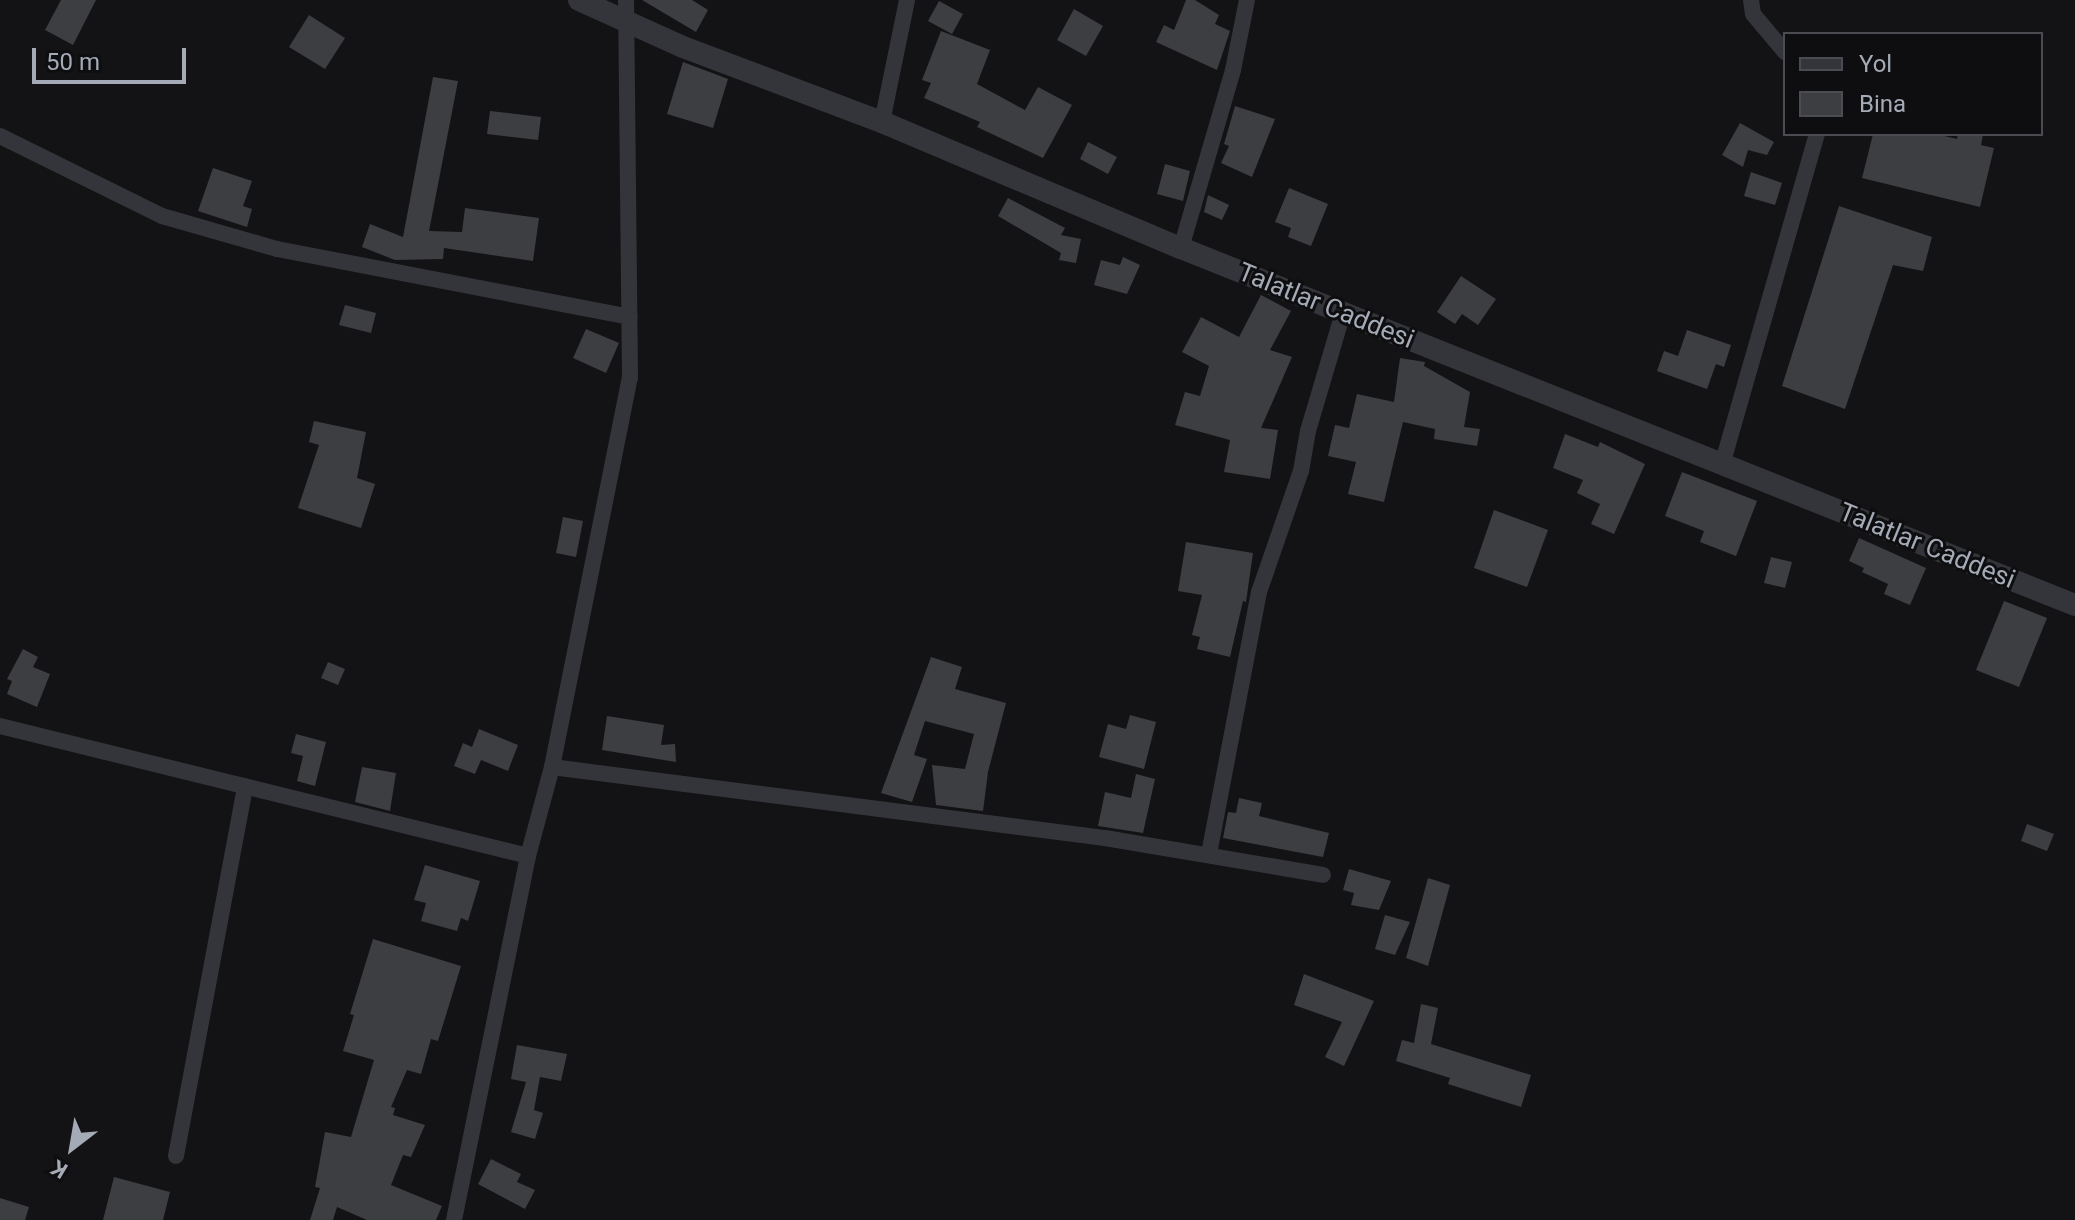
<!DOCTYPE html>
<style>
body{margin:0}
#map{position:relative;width:2075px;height:1220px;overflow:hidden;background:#131315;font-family:Roboto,sans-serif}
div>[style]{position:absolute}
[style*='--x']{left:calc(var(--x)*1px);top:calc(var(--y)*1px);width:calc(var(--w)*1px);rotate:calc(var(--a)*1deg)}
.building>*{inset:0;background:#3d3e42}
.minor>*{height:16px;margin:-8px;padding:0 8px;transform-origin:8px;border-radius:8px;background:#34353a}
.tertiary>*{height:22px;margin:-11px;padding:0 11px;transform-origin:11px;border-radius:11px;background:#34353a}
span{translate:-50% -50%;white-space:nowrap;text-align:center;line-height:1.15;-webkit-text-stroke:6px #0e0e10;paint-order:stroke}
.street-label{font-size:26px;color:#a4aab6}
.legend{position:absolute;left:1783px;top:32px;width:260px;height:104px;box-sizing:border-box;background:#0e0e10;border:2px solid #4a4c52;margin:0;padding:10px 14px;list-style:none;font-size:24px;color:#a4aab6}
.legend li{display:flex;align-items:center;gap:16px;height:40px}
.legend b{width:40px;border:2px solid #4a4c52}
.north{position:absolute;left:32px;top:1108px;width:80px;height:80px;-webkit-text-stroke:6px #0e0e10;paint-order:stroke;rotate:211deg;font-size:22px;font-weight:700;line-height:32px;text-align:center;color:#a4aab6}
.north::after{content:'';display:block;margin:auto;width:28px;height:36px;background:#a4aab6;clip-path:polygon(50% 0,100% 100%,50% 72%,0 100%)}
.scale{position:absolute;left:32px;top:48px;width:154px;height:36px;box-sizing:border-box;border:4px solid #a4aab6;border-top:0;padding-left:10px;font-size:24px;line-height:28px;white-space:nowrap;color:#a4aab6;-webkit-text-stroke:6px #0e0e10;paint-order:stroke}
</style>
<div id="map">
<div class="building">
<div style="clip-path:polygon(61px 0,96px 0,73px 45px,45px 30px)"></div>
<div style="clip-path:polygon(642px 0,692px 0,708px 10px,696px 32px)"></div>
<div style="clip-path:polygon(1186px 0,1195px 0,1219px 15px,1215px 24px,1230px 31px,1217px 70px,1156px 42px,1164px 25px,1174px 30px)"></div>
<div style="clip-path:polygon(939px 1px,963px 14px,952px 34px,928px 21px)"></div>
<div style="clip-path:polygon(1074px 9px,1103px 26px,1086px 56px,1057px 40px)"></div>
<div style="clip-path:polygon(309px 15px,345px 38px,325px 69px,289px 47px)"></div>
<div style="clip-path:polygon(941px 31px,990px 50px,977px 84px,1025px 110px,1038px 87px,1072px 105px,1043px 158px,977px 127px,980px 122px,924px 98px,931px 83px,922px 80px)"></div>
<div style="clip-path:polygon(683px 62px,728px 79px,713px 128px,667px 114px)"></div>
<div style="clip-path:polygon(433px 77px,458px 81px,429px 231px,462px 232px,465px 208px,539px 218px,533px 261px,444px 248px,443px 259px,395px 260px,362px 247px,370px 224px,403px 237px)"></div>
<div style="clip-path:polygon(1235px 106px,1275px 119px,1252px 177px,1221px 163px,1229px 146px,1224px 144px)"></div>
<div style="clip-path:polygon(490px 111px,541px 117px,538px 140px,487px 134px)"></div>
<div style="clip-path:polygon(1740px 123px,1774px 142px,1767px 155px,1748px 150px,1743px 167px,1722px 155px)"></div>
<div style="clip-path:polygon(1873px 134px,1936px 134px,1957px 139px,1958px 134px,1983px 134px,1981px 145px,1994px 148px,1980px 207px,1862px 178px)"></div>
<div style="clip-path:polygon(1088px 142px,1117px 157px,1108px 174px,1080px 159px)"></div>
<div style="clip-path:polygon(1165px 164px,1190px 171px,1183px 201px,1157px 194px)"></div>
<div style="clip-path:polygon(213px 168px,252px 181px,243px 206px,252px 209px,247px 227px,198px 211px)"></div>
<div style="clip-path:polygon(1751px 172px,1782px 183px,1775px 205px,1744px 196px)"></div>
<div style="clip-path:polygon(1289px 188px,1328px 204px,1311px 246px,1288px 237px,1291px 228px,1275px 222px)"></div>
<div style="clip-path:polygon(1208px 195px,1229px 205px,1222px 220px,1204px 212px)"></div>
<div style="clip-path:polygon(1008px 198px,1065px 228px,1061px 235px,1081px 239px,1076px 263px,1059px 260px,1061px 253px,998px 216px)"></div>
<div style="clip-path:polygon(1839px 206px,1932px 237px,1923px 271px,1893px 265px,1845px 409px,1782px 386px)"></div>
<div style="clip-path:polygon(1123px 257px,1140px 265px,1127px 294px,1094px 285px,1101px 260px,1120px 265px)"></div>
<div style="clip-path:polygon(1461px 276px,1496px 299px,1478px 325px,1462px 314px,1455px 324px,1437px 312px)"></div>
<div style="clip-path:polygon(1261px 295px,1291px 311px,1270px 350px,1292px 357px,1261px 428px,1278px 430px,1270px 479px,1224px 472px,1230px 440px,1175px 425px,1185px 392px,1200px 396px,1209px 366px,1182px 352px,1201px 317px,1239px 337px)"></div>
<div style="clip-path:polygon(345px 305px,376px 313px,371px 333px,339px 325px)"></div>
<div style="clip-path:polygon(586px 329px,619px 343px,606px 373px,573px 358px)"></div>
<div style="clip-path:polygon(1687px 330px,1731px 345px,1724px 367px,1716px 364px,1707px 389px,1657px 371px,1664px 351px,1678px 356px)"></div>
<div style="clip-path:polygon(1400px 358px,1425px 362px,1424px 366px,1470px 392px,1464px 427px,1480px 429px,1477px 446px,1434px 439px,1435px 429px,1403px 422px,1384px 502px,1348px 494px,1356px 462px,1328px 456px,1335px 425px,1349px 428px,1357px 394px,1394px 402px)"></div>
<div style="clip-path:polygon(314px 421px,366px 432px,357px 478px,375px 484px,361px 528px,298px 508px,319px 445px,309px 442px)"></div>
<div style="clip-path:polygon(1565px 434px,1598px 447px,1600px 442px,1645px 464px,1614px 534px,1591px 524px,1600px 504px,1577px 493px,1583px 480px,1553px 468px)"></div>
<div style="clip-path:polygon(1682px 472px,1757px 501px,1736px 556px,1700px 542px,1704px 531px,1665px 516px)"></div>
<div style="clip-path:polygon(1494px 510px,1548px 530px,1527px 587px,1474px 568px)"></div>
<div style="clip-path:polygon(563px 517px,583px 521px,576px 557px,556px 553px)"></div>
<div style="clip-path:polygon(1859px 538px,1926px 568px,1910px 605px,1884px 594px,1888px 584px,1862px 572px,1864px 568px,1849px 561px)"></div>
<div style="clip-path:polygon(1186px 542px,1253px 553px,1246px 602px,1243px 601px,1230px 657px,1197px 649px,1200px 637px,1192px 635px,1202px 595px,1178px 591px)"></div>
<div style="clip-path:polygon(1771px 557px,1792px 562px,1785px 588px,1764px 583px)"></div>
<div style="clip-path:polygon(2004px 601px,2047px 618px,2019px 687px,1976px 670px)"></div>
<div style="clip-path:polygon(23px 649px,38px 657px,33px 667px,50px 674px,37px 707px,7px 694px,12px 681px,7px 679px)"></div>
<div style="clip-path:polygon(931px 657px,962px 667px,955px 689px,1006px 703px,988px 772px,983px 811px,936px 805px,932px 765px,965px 769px,974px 734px,925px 721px,914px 755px,927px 759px,912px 802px,881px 793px)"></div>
<div style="clip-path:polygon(328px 662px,345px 669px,338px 685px,321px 678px)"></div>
<div style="clip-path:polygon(1130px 715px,1156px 722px,1144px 769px,1099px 757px,1108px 724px,1126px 729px)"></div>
<div style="clip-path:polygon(607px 716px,664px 725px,661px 745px,675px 744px,676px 762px,602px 750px)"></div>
<div style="clip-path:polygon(479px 729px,518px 745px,508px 771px,481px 760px,475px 774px,454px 766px,463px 743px,472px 747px)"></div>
<div style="clip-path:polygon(296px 734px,326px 742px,315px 786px,297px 781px,303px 756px,291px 753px)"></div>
<div style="clip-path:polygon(362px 767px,396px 773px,390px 811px,355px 802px)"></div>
<div style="clip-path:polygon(1136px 774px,1155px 779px,1143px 833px,1098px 826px,1105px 792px,1131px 798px)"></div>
<div style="clip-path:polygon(1239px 798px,1262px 803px,1259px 816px,1329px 833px,1323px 857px,1223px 838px,1228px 812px,1236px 813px)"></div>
<div style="clip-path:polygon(2027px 824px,2054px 834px,2047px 851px,2021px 841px)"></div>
<div style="clip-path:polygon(425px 865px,480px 881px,468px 921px,461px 918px,457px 931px,421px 921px,426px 903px,414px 900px)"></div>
<div style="clip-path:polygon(1349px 869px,1391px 881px,1379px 910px,1351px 905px,1354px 893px,1343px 890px)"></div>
<div style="clip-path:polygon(1428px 878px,1450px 885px,1428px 966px,1406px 958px)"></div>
<div style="clip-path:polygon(1385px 915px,1410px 922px,1395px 955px,1375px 949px)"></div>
<div style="clip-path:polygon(373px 939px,461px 966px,438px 1041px,431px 1039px,421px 1074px,407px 1070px,391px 1107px,395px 1108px,393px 1115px,425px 1125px,411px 1157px,403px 1155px,391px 1185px,442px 1206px,436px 1220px,367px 1220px,337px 1207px,333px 1220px,310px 1220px,320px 1188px,315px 1187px,325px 1132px,351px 1137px,374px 1060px,343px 1051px,354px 1015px,350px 1014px)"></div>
<div style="clip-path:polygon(1304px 974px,1374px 1001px,1344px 1066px,1325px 1057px,1342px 1022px,1294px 1005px)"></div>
<div style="clip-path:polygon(1421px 1004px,1438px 1008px,1431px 1044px,1531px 1075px,1521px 1107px,1448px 1084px,1450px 1078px,1396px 1061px,1402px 1040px,1414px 1043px)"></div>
<div style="clip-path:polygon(517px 1045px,567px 1054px,561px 1081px,540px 1077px,534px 1110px,543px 1113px,535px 1139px,511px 1132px,526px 1082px,511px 1079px)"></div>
<div style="clip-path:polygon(491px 1159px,521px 1174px,517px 1182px,535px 1190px,525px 1209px,478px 1184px)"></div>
<div style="clip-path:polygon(114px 1177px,170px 1192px,163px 1220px,103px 1220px)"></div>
<div style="clip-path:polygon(0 1198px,29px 1207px,25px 1220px,0 1220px)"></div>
</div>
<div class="minor">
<div style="--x:1751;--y:0;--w:14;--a:82"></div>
<div style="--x:1753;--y:14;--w:50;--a:49.9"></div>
<div style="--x:882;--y:122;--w:125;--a:-78.4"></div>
<div style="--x:0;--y:136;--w:181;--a:26.3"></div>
<div style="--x:162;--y:216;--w:120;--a:16"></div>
<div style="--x:277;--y:249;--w:359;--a:10.9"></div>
<div style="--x:1181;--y:248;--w:185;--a:-73.7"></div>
<div style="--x:1233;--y:70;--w:71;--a:-78.7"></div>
<div style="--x:1722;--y:465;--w:344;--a:-74"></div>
<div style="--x:0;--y:726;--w:544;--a:13.83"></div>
<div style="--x:552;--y:767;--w:558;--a:7.32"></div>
<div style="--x:1105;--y:838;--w:221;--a:9.6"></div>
<div style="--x:1209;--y:854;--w:267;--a:-79.2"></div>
<div style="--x:1259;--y:592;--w:128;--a:-70.9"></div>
<div style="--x:1301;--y:471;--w:41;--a:-80.1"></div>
<div style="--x:1308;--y:431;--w:123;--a:-73.5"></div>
<div style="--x:176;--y:1156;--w:376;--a:-79.4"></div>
<div style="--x:454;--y:1220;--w:371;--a:-78.5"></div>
<div style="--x:528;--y:856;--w:92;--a:-74.9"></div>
<div style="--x:552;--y:767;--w:397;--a:-78.7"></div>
<div style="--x:630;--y:378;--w:378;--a:-90.6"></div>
</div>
<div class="tertiary">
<div style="--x:579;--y:0;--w:114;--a:24.3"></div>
<div style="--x:683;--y:47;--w:213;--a:20.7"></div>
<div style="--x:882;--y:122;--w:324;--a:22.9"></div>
<div style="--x:1181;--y:248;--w:963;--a:21.77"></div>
</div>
<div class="street-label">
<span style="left:1326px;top:306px;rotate:22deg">Talatlar Caddesi</span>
<span style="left:1927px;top:546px;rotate:22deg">Talatlar Caddesi</span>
</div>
<ul class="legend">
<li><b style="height:10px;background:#34353a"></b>Yol</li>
<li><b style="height:22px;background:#3d3e42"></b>Bina</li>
</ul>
<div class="north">K</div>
<div class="scale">50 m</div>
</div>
